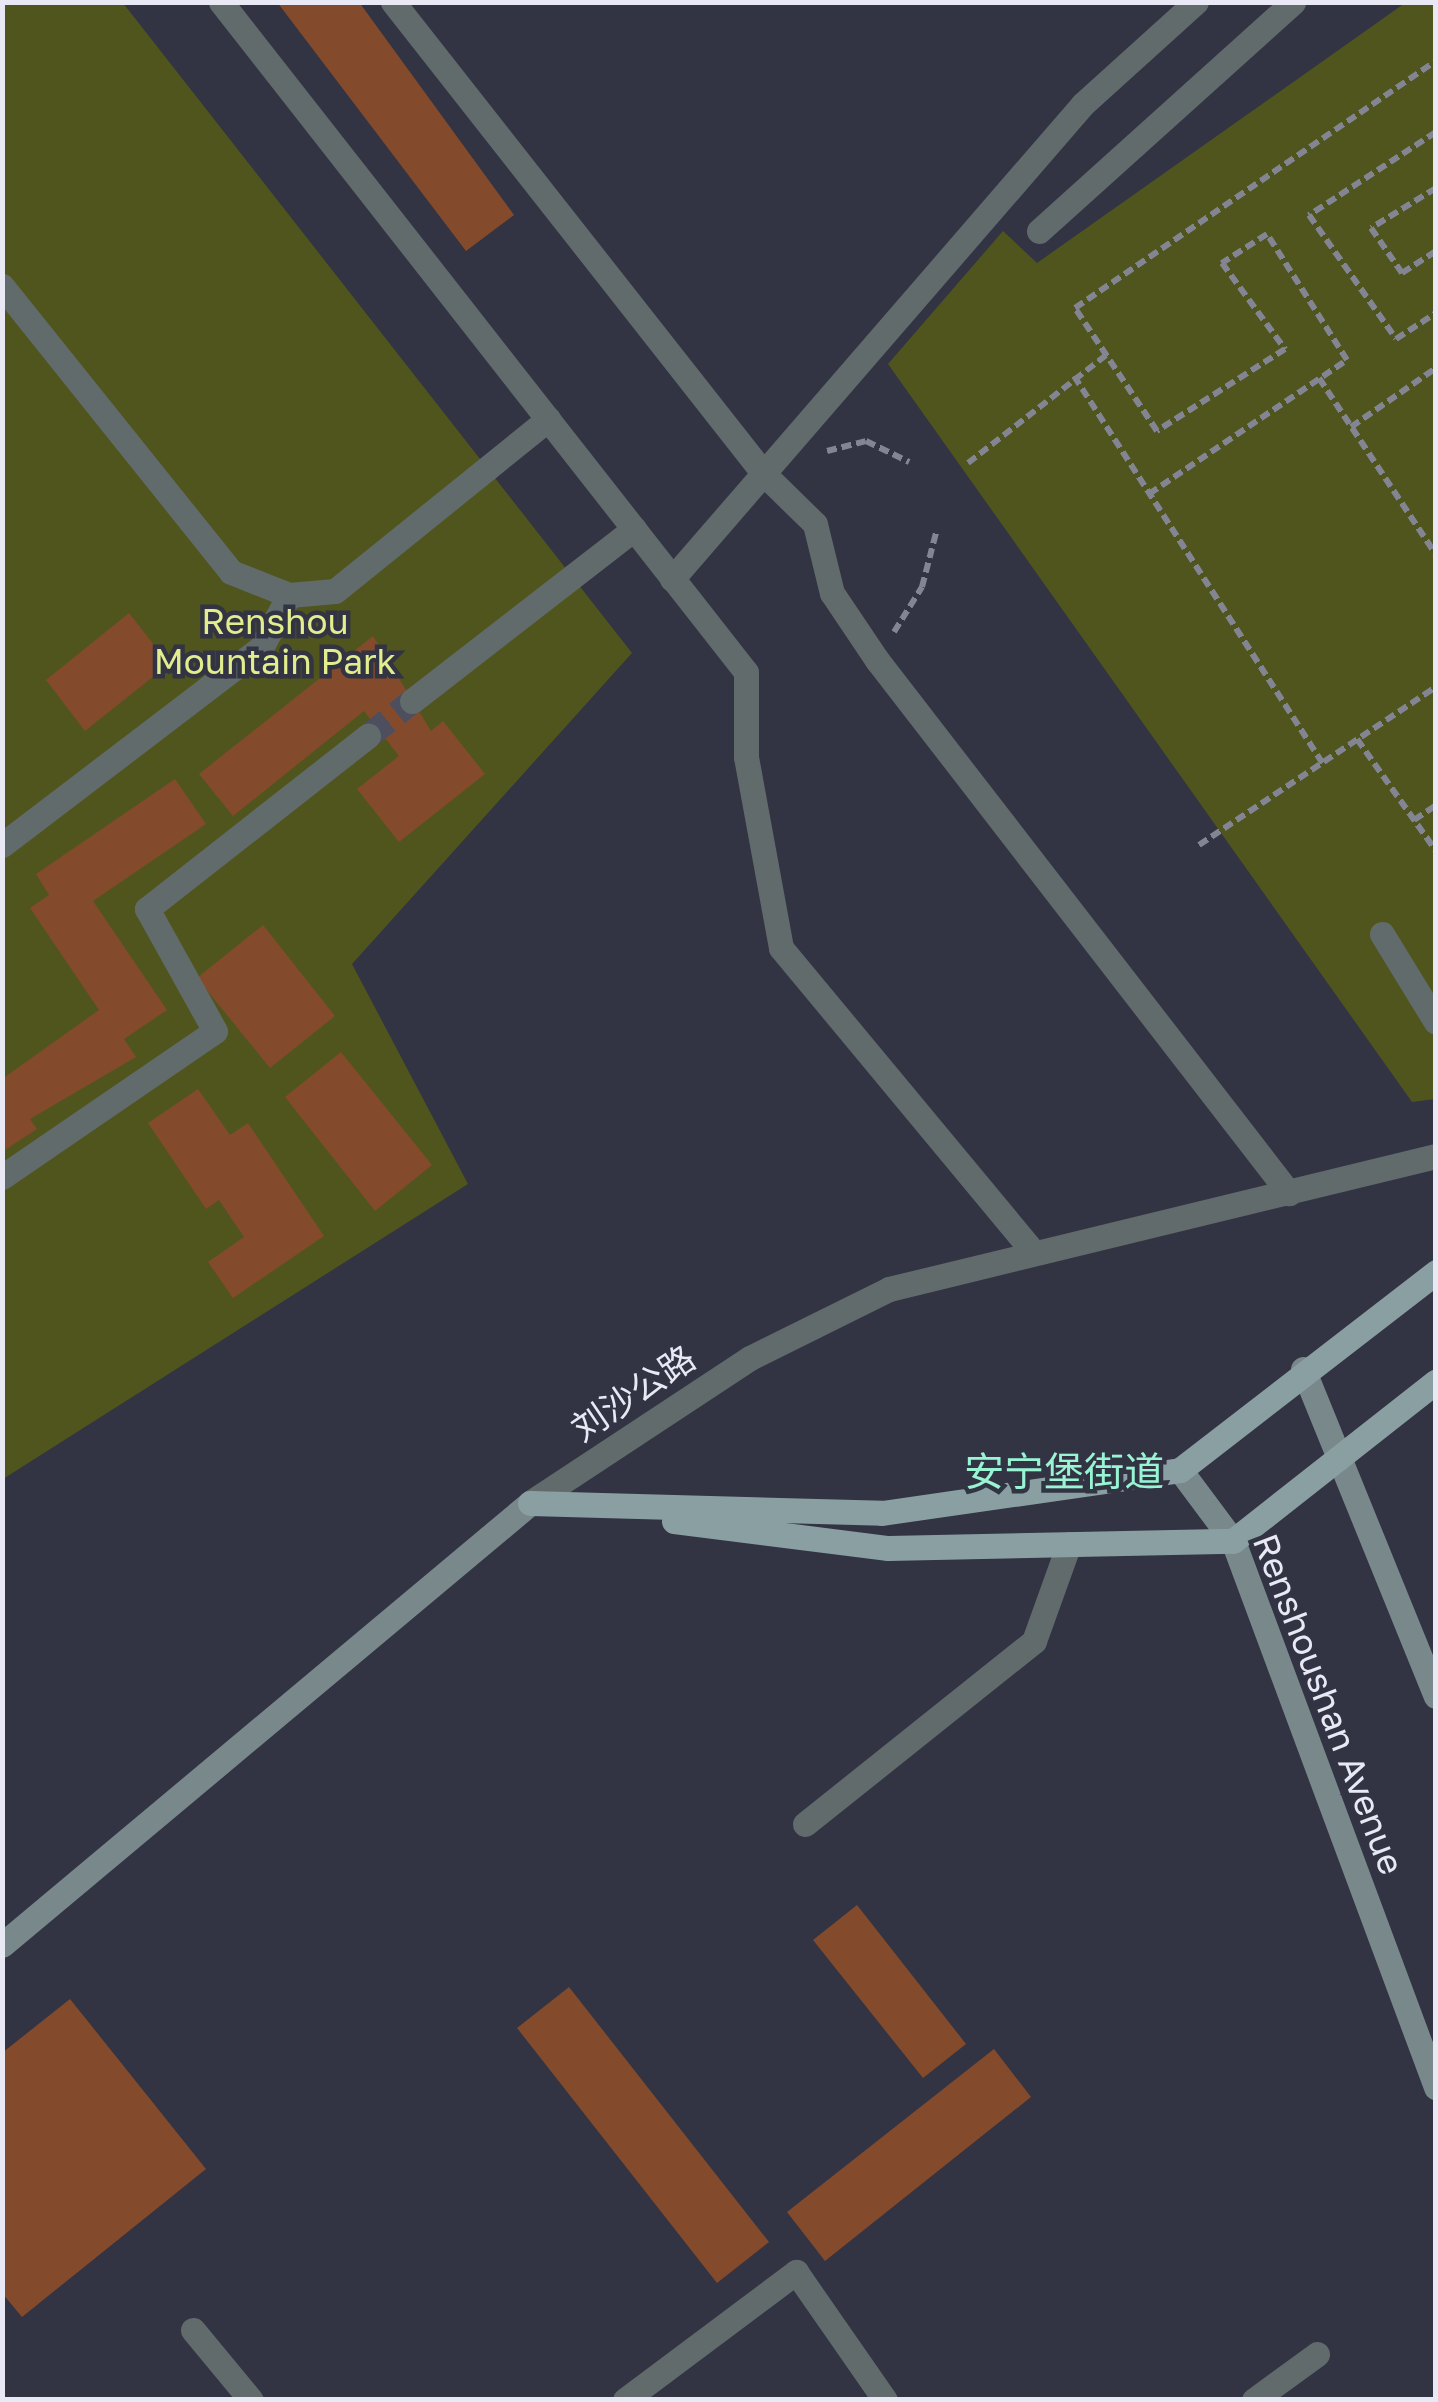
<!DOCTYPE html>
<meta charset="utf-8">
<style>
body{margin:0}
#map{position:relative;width:1438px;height:2402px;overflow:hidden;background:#323343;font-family:"Golos Text","Noto Sans SC",sans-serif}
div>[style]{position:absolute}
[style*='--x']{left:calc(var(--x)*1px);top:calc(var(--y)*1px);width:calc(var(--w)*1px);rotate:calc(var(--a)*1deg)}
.green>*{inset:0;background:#50551e}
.building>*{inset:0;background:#834b2b}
.pedestrian-tunnel>*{height:25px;margin-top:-12.5px;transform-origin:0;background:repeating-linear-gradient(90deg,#4d4e5e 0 25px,transparent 0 37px)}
.path>*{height:6px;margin-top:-3px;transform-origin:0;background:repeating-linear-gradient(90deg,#848593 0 10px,transparent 0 15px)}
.service>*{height:25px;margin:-12.5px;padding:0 12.5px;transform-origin:12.5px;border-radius:12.5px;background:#616b6c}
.pedestrian>*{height:25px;margin:-12.5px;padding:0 12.5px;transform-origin:12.5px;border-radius:12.5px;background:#616b6c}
.minor>*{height:25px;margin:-12.5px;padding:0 12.5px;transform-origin:12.5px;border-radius:12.5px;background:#616b6c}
.secondary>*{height:25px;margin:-12.5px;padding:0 12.5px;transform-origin:12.5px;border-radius:12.5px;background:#78888b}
.primary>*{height:25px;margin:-12.5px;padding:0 12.5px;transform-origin:12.5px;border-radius:12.5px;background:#8a9fa2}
span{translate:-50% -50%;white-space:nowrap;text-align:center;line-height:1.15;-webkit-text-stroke:9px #323343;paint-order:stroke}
.park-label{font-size:35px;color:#e2ed8e}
.street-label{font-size:35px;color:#e8e9f4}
.quarter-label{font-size:40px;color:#98f4d3}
.frame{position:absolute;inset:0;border:5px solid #e8e9f4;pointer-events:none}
</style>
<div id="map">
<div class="green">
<div style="clip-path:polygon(3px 3px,123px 3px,632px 653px,352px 964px,468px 1184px,3px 1479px)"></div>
<div style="clip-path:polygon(1405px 3px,1435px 3px,1435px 1099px,1412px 1102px,888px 364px,1003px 231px,1037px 263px)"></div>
</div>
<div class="building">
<div style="clip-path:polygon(277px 2px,359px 2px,514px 215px,466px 251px)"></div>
<div style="clip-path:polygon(129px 613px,169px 664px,85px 731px,46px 680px)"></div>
<div style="clip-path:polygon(373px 636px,431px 731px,443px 721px,485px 774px,399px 842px,357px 789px,399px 756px,364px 711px,233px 816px,199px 774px)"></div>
<div style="clip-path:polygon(175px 779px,206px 824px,93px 901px,167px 1010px,124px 1039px,136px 1057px,30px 1119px,37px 1129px,2px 1152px,2px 1079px,99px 1010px,30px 908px,49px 895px,36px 874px)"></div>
<div style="clip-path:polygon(263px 925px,335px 1016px,270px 1068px,197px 978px)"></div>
<div style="clip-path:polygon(341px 1052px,432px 1165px,375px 1211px,285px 1097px)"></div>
<div style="clip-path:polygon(198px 1089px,230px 1135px,248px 1123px,324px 1236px,233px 1298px,208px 1262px,244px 1237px,219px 1200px,206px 1209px,148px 1123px)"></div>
<div style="clip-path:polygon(857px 1905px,966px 2044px,923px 2078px,813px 1940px)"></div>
<div style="clip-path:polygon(569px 1987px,769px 2242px,717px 2283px,517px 2028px)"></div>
<div style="clip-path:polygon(70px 1999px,206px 2169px,22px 2317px,2px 2293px,2px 2053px)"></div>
<div style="clip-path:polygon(994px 2049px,1031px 2097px,825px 2261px,787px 2212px)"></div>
</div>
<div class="pedestrian-tunnel">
<div style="--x:368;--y:736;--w:56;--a:-38.5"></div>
</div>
<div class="path">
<div style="--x:1436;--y:132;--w:152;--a:146.8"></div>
<div style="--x:1309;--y:215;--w:151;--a:54.9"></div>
<div style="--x:1396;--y:339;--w:48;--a:-33"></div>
<div style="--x:1436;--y:188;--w:76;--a:148.4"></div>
<div style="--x:1371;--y:228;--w:55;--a:55.4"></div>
<div style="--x:1402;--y:273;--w:40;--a:-32.9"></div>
<div style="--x:1074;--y:376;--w:460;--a:57.3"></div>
<div style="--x:1319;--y:378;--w:212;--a:56.5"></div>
<div style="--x:1351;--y:427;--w:103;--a:-34.8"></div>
<div style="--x:827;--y:451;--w:40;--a:-14.4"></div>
<div style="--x:866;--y:441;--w:48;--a:26"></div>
<div style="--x:968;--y:463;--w:175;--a:-38"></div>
<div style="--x:1149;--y:494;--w:239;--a:-34.1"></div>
<div style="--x:1347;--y:360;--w:149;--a:-122.4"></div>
<div style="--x:1267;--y:234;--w:54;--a:147.2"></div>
<div style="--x:1222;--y:263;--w:107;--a:53.8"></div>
<div style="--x:1285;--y:349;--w:152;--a:147.4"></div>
<div style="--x:1157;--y:431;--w:148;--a:-123.7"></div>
<div style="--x:1075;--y:308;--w:437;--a:-34.4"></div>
<div style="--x:894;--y:632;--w:53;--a:-58.1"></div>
<div style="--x:922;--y:587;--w:56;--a:-75.5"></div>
<div style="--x:1357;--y:739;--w:137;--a:54.8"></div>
<div style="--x:1414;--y:820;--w:27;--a:-34"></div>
<div style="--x:1199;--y:845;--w:285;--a:-33.7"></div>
</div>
<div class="service">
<div style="--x:1039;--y:231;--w:342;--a:-42"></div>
<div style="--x:2;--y:286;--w:366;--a:51.3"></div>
<div style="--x:231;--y:572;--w:62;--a:21.6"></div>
<div style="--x:289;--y:595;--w:46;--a:-5"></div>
<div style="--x:335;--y:591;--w:274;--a:-38.9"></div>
<div style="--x:2;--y:845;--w:325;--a:-37.3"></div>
<div style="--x:261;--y:648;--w:60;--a:-62.2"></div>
<div style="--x:1382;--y:934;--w:103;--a:58.5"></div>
<div style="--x:805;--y:1824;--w:293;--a:-38.6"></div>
<div style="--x:1034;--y:1641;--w:103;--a:-70.2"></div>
</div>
<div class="pedestrian">
<div style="--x:764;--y:474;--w:71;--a:44.4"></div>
<div style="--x:815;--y:524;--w:71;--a:76.2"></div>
<div style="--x:832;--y:593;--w:81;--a:56.1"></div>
<div style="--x:877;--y:660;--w:674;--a:52.3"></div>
<div style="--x:412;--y:701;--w:281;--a:-37.8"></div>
<div style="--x:2;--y:1177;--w:258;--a:-34.4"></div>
<div style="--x:215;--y:1031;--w:140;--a:-119.1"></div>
<div style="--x:147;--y:909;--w:281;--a:-38.1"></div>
</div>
<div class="minor">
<div style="--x:221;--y:2;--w:851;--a:51.92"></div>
<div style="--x:746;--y:672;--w:85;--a:90"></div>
<div style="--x:746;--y:757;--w:194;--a:79.6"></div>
<div style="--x:781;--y:948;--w:395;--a:50.3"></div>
<div style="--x:393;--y:2;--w:600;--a:51.83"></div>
<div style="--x:672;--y:579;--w:628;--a:-49.13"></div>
<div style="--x:1083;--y:104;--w:152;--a:-42.1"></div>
<div style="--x:530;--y:1503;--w:263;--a:-33.4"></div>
<div style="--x:750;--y:1358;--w:155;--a:-26.4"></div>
<div style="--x:889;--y:1289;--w:563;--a:-13.67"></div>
<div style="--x:193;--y:2330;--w:91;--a:50.4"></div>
<div style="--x:625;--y:2400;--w:214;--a:-36.8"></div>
<div style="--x:796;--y:2272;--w:156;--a:55.2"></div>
<div style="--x:1254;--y:2400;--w:78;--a:-36.1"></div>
</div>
<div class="secondary">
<div style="--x:1303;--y:1369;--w:353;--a:67.9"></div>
<div style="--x:1180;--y:1470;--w:89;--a:53.3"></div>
<div style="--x:1233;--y:1541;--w:583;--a:69.61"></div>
<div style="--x:2;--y:1945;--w:689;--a:-39.93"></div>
</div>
<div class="primary">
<div style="--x:530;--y:1503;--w:352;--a:1.6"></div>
<div style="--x:882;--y:1513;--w:301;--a:-8.2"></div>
<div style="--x:1180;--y:1470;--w:324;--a:-37.7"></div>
<div style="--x:674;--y:1521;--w:216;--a:7.2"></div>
<div style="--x:888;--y:1548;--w:345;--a:-1.2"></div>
<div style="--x:1233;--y:1541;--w:258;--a:-38.2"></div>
</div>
<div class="park-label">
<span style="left:275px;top:641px">Renshou<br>Mountain Park</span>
</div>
<div class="street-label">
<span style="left:633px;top:1393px;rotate:-34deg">刘沙公路</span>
<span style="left:1329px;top:1704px;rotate:69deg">Renshoushan Avenue</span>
</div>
<div class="quarter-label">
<span style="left:1064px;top:1471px">安宁堡街道</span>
</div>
<div class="frame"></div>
</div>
